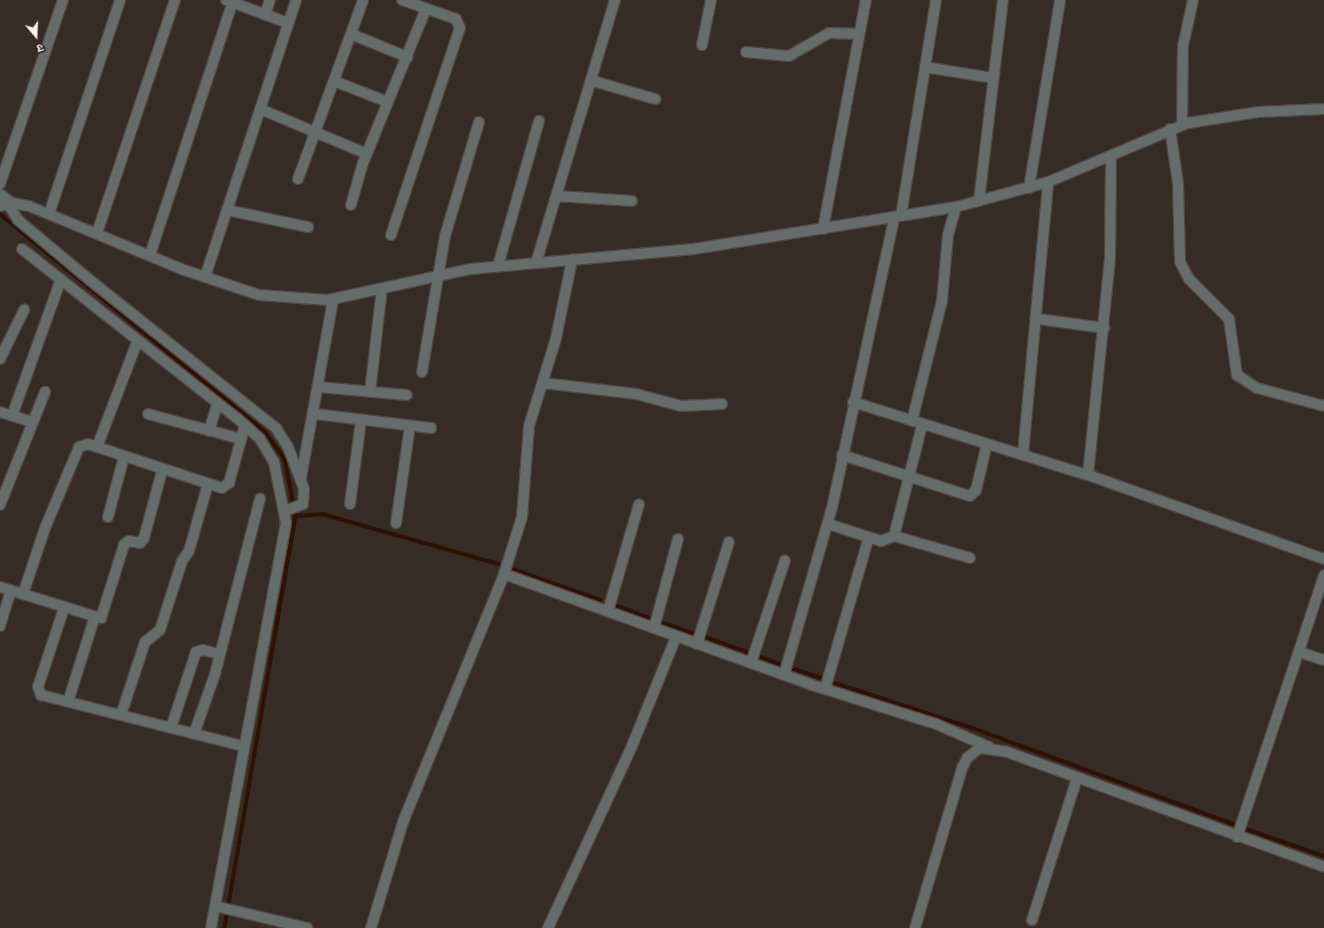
<!DOCTYPE html>
<meta charset="utf-8">
<style>
body{margin:0}
#map{position:relative;width:1324px;height:928px;overflow:hidden;background:#372b26;font-family:Roboto,"Noto Sans Devanagari",sans-serif}
div>[style]{position:absolute}
[style*='--x']{left:calc(var(--x)*1px);top:calc(var(--y)*1px);width:calc(var(--w)*1px);rotate:calc(var(--a)*1deg)}
.stream>*{height:3.5px;margin:-1.75px;padding:0 1.75px;transform-origin:1.75px;border-radius:1.75px;background:#301003}
.roads{filter:drop-shadow(1px 0 #524742) drop-shadow(-1px 0 #524742) drop-shadow(0 1px #524742) drop-shadow(0 -1px #524742)}
.minor>*{height:10px;margin:-5px;padding:0 5px;transform-origin:5px;border-radius:5px;background:#646c6c}
span{translate:-50% -50%;white-space:nowrap;text-align:center;line-height:1.15;-webkit-text-stroke:4px #2d211d;paint-order:stroke}
.north{position:absolute;left:16px;top:16px;width:40px;height:40px;-webkit-text-stroke:3px #2d211d;paint-order:stroke;rotate:161deg;font-size:11px;font-weight:700;line-height:16px;text-align:center;color:#faf2ef}
.north::after{content:'';display:block;margin:auto;width:14px;height:18px;background:#faf2ef;clip-path:polygon(50% 0,100% 100%,50% 72%,0 100%)}
</style>
<div id="map">
<div class="stream">
<div style="--x:0;--y:214;--w:343;--a:39.4"></div>
<div style="--x:265;--y:432;--w:34;--a:53"></div>
<div style="--x:285;--y:459;--w:58;--a:79.1"></div>
<div style="--x:296;--y:516;--w:418;--a:99.8"></div>
<div style="--x:296;--y:516;--w:26;--a:-4"></div>
<div style="--x:322;--y:514;--w:187;--a:15.8"></div>
<div style="--x:510;--y:568;--w:96;--a:19.4"></div>
<div style="--x:612;--y:604;--w:44;--a:20.1"></div>
<div style="--x:658;--y:621;--w:39;--a:19"></div>
<div style="--x:703;--y:636;--w:50;--a:19.9"></div>
<div style="--x:758;--y:656;--w:27;--a:20"></div>
<div style="--x:792;--y:668;--w:34;--a:19"></div>
<div style="--x:829;--y:681;--w:148;--a:18.1"></div>
<div style="--x:970;--y:727;--w:280;--a:20.2"></div>
<div style="--x:1246;--y:829;--w:83;--a:19.1"></div>
</div>
<div class="roads">
<div class="minor">
<div style="--x:226;--y:0;--w:66;--a:20.4"></div>
<div style="--x:265;--y:15;--w:16;--a:-72"></div>
<div style="--x:351;--y:34;--w:61;--a:22.3"></div>
<div style="--x:702;--y:45;--w:46;--a:-78.7"></div>
<div style="--x:746;--y:52;--w:43;--a:5.3"></div>
<div style="--x:789;--y:56;--w:46;--a:-29.9"></div>
<div style="--x:829;--y:33;--w:30;--a:2"></div>
<div style="--x:925;--y:67;--w:69;--a:9.2"></div>
<div style="--x:334;--y:81;--w:58;--a:21.3"></div>
<div style="--x:593;--y:81;--w:65;--a:16.2"></div>
<div style="--x:260;--y:109;--w:116;--a:22.8"></div>
<div style="--x:1182;--y:125;--w:79;--a:-89.3"></div>
<div style="--x:1183;--y:46;--w:47;--a:-77.7"></div>
<div style="--x:1170;--y:129;--w:55;--a:81.6"></div>
<div style="--x:1178;--y:183;--w:79;--a:88.5"></div>
<div style="--x:1180;--y:262;--w:19;--a:62"></div>
<div style="--x:1189;--y:279;--w:57;--a:45"></div>
<div style="--x:1229;--y:319;--w:57;--a:81.9"></div>
<div style="--x:1237;--y:375;--w:24;--a:33"></div>
<div style="--x:1257;--y:388;--w:69;--a:15"></div>
<div style="--x:298;--y:179;--w:190;--a:-70"></div>
<div style="--x:0;--y:184;--w:194;--a:-71.1"></div>
<div style="--x:1029;--y:188;--w:191;--a:-80.6"></div>
<div style="--x:0;--y:194;--w:15;--a:37"></div>
<div style="--x:557;--y:196;--w:75;--a:3.8"></div>
<div style="--x:979;--y:201;--w:202;--a:-83.2"></div>
<div style="--x:8;--y:204;--w:19;--a:58"></div>
<div style="--x:18;--y:220;--w:95;--a:39.9"></div>
<div style="--x:91;--y:281;--w:236;--a:38.5"></div>
<div style="--x:276;--y:428;--w:22;--a:58"></div>
<div style="--x:288;--y:447;--w:45;--a:69.1"></div>
<div style="--x:304;--y:489;--w:15;--a:94"></div>
<div style="--x:303;--y:504;--w:19;--a:159"></div>
<div style="--x:351;--y:205;--w:44;--a:-74.1"></div>
<div style="--x:363;--y:163;--w:166;--a:-67.8"></div>
<div style="--x:0;--y:206;--w:12;--a:-14"></div>
<div style="--x:12;--y:203;--w:17;--a:10"></div>
<div style="--x:29;--y:206;--w:168;--a:22.4"></div>
<div style="--x:184;--y:270;--w:79;--a:18.4"></div>
<div style="--x:259;--y:295;--w:69;--a:4.1"></div>
<div style="--x:328;--y:300;--w:145;--a:-12.3"></div>
<div style="--x:470;--y:269;--w:225;--a:-5.1"></div>
<div style="--x:694;--y:249;--w:265;--a:-9.1"></div>
<div style="--x:956;--y:207;--w:95;--a:-15.2"></div>
<div style="--x:1048;--y:182;--w:152;--a:-22.9"></div>
<div style="--x:1188;--y:123;--w:71;--a:-8.9"></div>
<div style="--x:1258;--y:112;--w:66;--a:-2.6"></div>
<div style="--x:227;--y:210;--w:83;--a:11.9"></div>
<div style="--x:49;--y:214;--w:225;--a:-71.6"></div>
<div style="--x:901;--y:216;--w:219;--a:-80.8"></div>
<div style="--x:823;--y:229;--w:233;--a:-79.4"></div>
<div style="--x:97;--y:233;--w:246;--a:-71.5"></div>
<div style="--x:391;--y:235;--w:218;--a:-71.6"></div>
<div style="--x:460;--y:28;--w:10;--a:-114"></div>
<div style="--x:456;--y:19;--w:57;--a:-160.6"></div>
<div style="--x:22;--y:249;--w:273;--a:38.2"></div>
<div style="--x:237;--y:418;--w:31;--a:42"></div>
<div style="--x:260;--y:439;--w:27;--a:59"></div>
<div style="--x:274;--y:462;--w:62;--a:78.9"></div>
<div style="--x:286;--y:523;--w:412;--a:100.5"></div>
<div style="--x:150;--y:255;--w:264;--a:-71.9"></div>
<div style="--x:536;--y:263;--w:275;--a:-73.3"></div>
<div style="--x:498;--y:266;--w:151;--a:-74.2"></div>
<div style="--x:205;--y:277;--w:292;--a:-71.8"></div>
<div style="--x:1038;--y:319;--w:67;--a:7.8"></div>
<div style="--x:0;--y:359;--w:55;--a:-63.9"></div>
<div style="--x:422;--y:372;--w:138;--a:-80.4"></div>
<div style="--x:445;--y:236;--w:119;--a:-73.4"></div>
<div style="--x:543;--y:383;--w:94;--a:6.7"></div>
<div style="--x:636;--y:394;--w:47;--a:14.9"></div>
<div style="--x:681;--y:406;--w:41;--a:-2.8"></div>
<div style="--x:319;--y:387;--w:88;--a:5.2"></div>
<div style="--x:370;--y:392;--w:104;--a:-83.4"></div>
<div style="--x:853;--y:402;--w:246;--a:17.3"></div>
<div style="--x:1088;--y:475;--w:251;--a:19.6"></div>
<div style="--x:0;--y:412;--w:34;--a:17"></div>
<div style="--x:148;--y:414;--w:96;--a:15"></div>
<div style="--x:315;--y:414;--w:117;--a:6.9"></div>
<div style="--x:12;--y:416;--w:145;--a:-70.3"></div>
<div style="--x:912;--y:421;--w:124;--a:-76"></div>
<div style="--x:942;--y:301;--w:66;--a:-84.8"></div>
<div style="--x:948;--y:235;--w:29;--a:-74"></div>
<div style="--x:209;--y:431;--w:28;--a:-73"></div>
<div style="--x:97;--y:447;--w:112;--a:-69.1"></div>
<div style="--x:1023;--y:454;--w:273;--a:-84.7"></div>
<div style="--x:842;--y:455;--w:134;--a:17.8"></div>
<div style="--x:970;--y:496;--w:8;--a:-45"></div>
<div style="--x:976;--y:490;--w:47;--a:-76.6"></div>
<div style="--x:1088;--y:475;--w:218;--a:-84.2"></div>
<div style="--x:1110;--y:258;--w:102;--a:-89.4"></div>
<div style="--x:301;--y:478;--w:181;--a:-79.8"></div>
<div style="--x:350;--y:504;--w:84;--a:-82.5"></div>
<div style="--x:0;--y:505;--w:122;--a:-68.3"></div>
<div style="--x:108;--y:517;--w:62;--a:-75.1"></div>
<div style="--x:396;--y:523;--w:98;--a:-81.8"></div>
<div style="--x:828;--y:524;--w:56;--a:17.8"></div>
<div style="--x:881;--y:541;--w:14;--a:-21"></div>
<div style="--x:894;--y:536;--w:114;--a:-75.8"></div>
<div style="--x:894;--y:536;--w:79;--a:16.1"></div>
<div style="--x:504;--y:574;--w:327;--a:19.8"></div>
<div style="--x:812;--y:685;--w:130;--a:17.5"></div>
<div style="--x:936;--y:724;--w:58;--a:23.5"></div>
<div style="--x:0;--y:587;--w:106;--a:17.1"></div>
<div style="--x:101;--y:618;--w:77;--a:-72.5"></div>
<div style="--x:124;--y:545;--w:6;--a:-39"></div>
<div style="--x:129;--y:541;--w:11;--a:10"></div>
<div style="--x:140;--y:543;--w:6;--a:-51"></div>
<div style="--x:144;--y:538;--w:69;--a:-75"></div>
<div style="--x:23;--y:594;--w:70;--a:-71.6"></div>
<div style="--x:45;--y:528;--w:88;--a:-67.2"></div>
<div style="--x:79;--y:447;--w:9;--a:-18"></div>
<div style="--x:88;--y:444;--w:141;--a:18.2"></div>
<div style="--x:222;--y:488;--w:9;--a:-36"></div>
<div style="--x:229;--y:483;--w:60;--a:-74.6"></div>
<div style="--x:64;--y:608;--w:83;--a:108.2"></div>
<div style="--x:38;--y:687;--w:9;--a:69"></div>
<div style="--x:41;--y:695;--w:207;--a:14.2"></div>
<div style="--x:608;--y:611;--w:111;--a:-73.8"></div>
<div style="--x:0;--y:626;--w:37;--a:-73"></div>
<div style="--x:654;--y:628;--w:92;--a:-74.9"></div>
<div style="--x:697;--y:644;--w:107;--a:-72.6"></div>
<div style="--x:1299;--y:652;--w:26;--a:18"></div>
<div style="--x:751;--y:663;--w:108;--a:-71.7"></div>
<div style="--x:784;--y:675;--w:174;--a:-74"></div>
<div style="--x:832;--y:508;--w:297;--a:-77.9"></div>
<div style="--x:825;--y:689;--w:158;--a:-73.9"></div>
<div style="--x:68;--y:702;--w:87;--a:-72.6"></div>
<div style="--x:121;--y:715;--w:77;--a:-71.8"></div>
<div style="--x:145;--y:642;--w:19;--a:-39"></div>
<div style="--x:160;--y:630;--w:72;--a:-72.3"></div>
<div style="--x:182;--y:561;--w:12;--a:-55"></div>
<div style="--x:189;--y:551;--w:70;--a:-74.2"></div>
<div style="--x:171;--y:728;--w:80;--a:-71.8"></div>
<div style="--x:196;--y:652;--w:7;--a:-16"></div>
<div style="--x:203;--y:650;--w:16;--a:14"></div>
<div style="--x:194;--y:734;--w:64;--a:-70.7"></div>
<div style="--x:215;--y:674;--w:181;--a:-75.6"></div>
<div style="--x:1237;--y:837;--w:276;--a:-71.6"></div>
<div style="--x:215;--y:906;--w:95;--a:13.4"></div>
<div style="--x:1032;--y:920;--w:149;--a:-72.4"></div>
<div style="--x:371;--y:928;--w:111;--a:-73.2"></div>
<div style="--x:403;--y:822;--w:268;--a:-67.8"></div>
<div style="--x:504;--y:574;--w:60;--a:-72.5"></div>
<div style="--x:522;--y:517;--w:91;--a:-85.6"></div>
<div style="--x:529;--y:426;--w:92;--a:-72.9"></div>
<div style="--x:556;--y:338;--w:80;--a:-78.4"></div>
<div style="--x:548;--y:928;--w:200;--a:-65.2"></div>
<div style="--x:632;--y:746;--w:118;--a:-68"></div>
<div style="--x:915;--y:928;--w:167;--a:-73.6"></div>
<div style="--x:962;--y:768;--w:11;--a:-63"></div>
<div style="--x:967;--y:758;--w:16;--a:-38"></div>
<div style="--x:980;--y:748;--w:27;--a:8"></div>
<div style="--x:1007;--y:752;--w:337;--a:19.9"></div>
</div>
</div>
<div class="north">उ</div>
</div>
